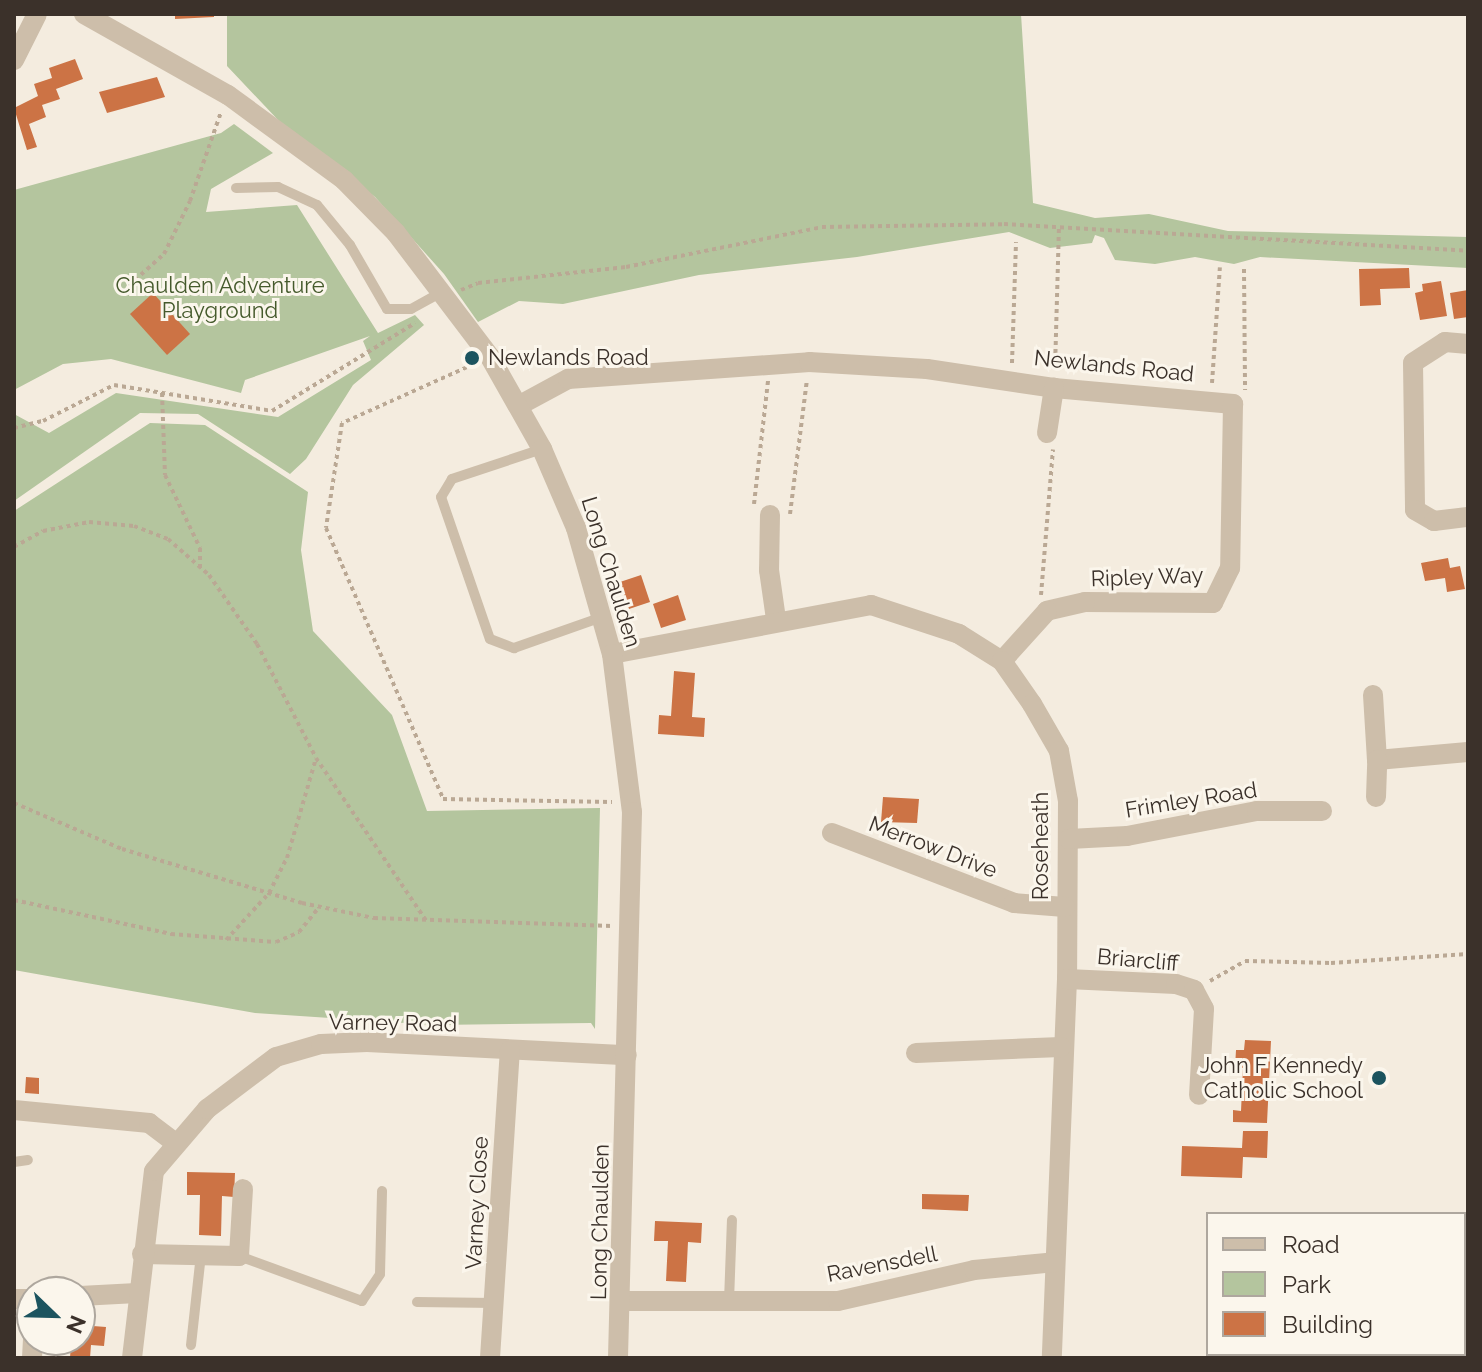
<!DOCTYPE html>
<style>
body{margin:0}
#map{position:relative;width:1482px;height:1372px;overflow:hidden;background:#f4ecdf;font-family:Raleway,sans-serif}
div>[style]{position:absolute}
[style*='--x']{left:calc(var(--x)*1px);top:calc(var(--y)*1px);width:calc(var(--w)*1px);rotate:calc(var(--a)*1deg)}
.green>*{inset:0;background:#b4c59e}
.building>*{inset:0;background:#cc7345}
.path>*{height:4px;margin-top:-2px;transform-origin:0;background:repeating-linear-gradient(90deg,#baa894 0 4px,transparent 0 8px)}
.service>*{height:10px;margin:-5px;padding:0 5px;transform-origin:5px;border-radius:5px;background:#cdbeaa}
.minor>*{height:20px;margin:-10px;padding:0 10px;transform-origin:10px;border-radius:10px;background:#cdbeaa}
.tertiary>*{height:20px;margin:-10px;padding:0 10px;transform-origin:10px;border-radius:10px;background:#cdbeaa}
.dots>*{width:22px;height:22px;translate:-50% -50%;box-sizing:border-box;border:4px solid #fbf6ec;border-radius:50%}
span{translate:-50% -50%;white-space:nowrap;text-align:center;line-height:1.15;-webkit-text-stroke:6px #fbf6ec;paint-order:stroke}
.park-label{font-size:22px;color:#455a2c}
.poi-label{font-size:22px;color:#3b312a}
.left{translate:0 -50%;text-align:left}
.right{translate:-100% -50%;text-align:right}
.street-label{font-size:22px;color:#3b312a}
.frame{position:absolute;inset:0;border:16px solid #3b312a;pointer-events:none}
.legend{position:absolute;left:1206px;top:1212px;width:260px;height:144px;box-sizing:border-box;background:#fbf6ec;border:2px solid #aea79e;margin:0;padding:10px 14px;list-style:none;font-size:24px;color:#3b312a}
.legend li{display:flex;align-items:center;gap:16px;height:40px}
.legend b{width:40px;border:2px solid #aea79e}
.north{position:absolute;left:16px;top:1276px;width:80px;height:80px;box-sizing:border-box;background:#fbf6ec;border:2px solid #aea79e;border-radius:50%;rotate:113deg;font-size:22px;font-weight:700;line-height:32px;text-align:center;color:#3b312a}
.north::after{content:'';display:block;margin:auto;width:28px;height:36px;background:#1c545f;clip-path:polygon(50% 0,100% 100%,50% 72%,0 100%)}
</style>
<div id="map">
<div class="green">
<div style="clip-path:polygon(227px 14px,1021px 14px,1033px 203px,1095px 218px,1149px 214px,1228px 231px,1468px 237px,1468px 268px,1260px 257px,1234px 264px,1195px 257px,1155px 264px,1115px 260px,1104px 238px,1095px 235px,1092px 243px,1050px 248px,1009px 232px,857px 257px,699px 275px,563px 304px,519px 301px,478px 322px,444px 274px,375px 197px,280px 122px,227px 66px)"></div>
<div style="clip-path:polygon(234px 124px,273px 153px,211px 189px,206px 212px,297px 205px,378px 333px,415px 315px,424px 325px,353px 385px,306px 459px,290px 474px,198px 414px,140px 413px,14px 501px,14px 414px,49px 433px,116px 393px,278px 417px,371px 360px,363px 341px,370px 336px,245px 380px,241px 393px,111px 359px,63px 364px,14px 390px,14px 190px,221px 133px)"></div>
<div style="clip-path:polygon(150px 423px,205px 425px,308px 492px,301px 550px,313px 631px,392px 715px,427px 811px,600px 808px,595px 1029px,591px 1023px,435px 1025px,255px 1013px,14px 970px,14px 511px)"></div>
</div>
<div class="building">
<div style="clip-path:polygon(175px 14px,214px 14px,214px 17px,175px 19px)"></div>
<div style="clip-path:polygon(75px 59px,83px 79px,56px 89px,60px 99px,42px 105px,46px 117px,29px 124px,37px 147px,27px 150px,14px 108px,38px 96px,34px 84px,52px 78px,49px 68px)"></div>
<div style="clip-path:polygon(157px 77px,165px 97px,107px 113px,99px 92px)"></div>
<div style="clip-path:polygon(1409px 268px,1410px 288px,1380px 289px,1381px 305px,1360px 306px,1359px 269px)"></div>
<div style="clip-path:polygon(1441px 281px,1447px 316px,1420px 320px,1415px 293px,1423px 291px,1422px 284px)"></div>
<div style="clip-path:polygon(1468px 290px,1468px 317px,1454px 319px,1450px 293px)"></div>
<div style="clip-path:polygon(153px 293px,190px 334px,167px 355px,130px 314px)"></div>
<div style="clip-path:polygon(1448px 558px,1450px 568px,1460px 566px,1465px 589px,1447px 592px,1445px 578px,1425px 581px,1421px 563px)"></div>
<div style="clip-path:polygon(641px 575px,650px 602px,629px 609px,620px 582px)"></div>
<div style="clip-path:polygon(678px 595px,686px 620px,661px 628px,653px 604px)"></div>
<div style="clip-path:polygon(674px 671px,695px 673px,692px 717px,705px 718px,704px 737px,658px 734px,659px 715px,671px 716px)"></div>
<div style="clip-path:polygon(883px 797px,919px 799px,917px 823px,881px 822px)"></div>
<div style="clip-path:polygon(1245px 1040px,1271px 1041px,1267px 1123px,1233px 1122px,1233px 1110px,1241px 1111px,1243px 1068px,1235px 1067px,1236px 1050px,1244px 1050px)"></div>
<div style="clip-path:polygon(26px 1077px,39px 1078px,39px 1094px,25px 1093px)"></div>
<div style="clip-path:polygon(1243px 1131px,1268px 1131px,1267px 1158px,1243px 1157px,1242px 1178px,1181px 1176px,1182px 1146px,1242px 1148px)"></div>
<div style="clip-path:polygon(187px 1172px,235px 1173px,234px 1197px,222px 1196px,221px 1236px,199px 1235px,200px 1195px,187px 1195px)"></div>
<div style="clip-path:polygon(922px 1194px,969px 1195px,968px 1211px,922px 1209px)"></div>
<div style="clip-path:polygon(655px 1221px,702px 1223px,701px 1243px,688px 1242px,686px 1282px,666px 1281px,668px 1241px,654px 1241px)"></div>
<div style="clip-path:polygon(80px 1325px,106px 1327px,104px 1346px,91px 1345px,90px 1358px,70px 1358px,71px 1343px,60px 1340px,80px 1340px)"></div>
</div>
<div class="path">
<div style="--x:1244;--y:269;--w:121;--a:89.5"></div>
<div style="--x:135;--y:280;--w:39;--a:-42"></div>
<div style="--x:164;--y:254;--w:59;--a:-63.9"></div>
<div style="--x:190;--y:201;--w:94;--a:-70.8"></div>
<div style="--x:461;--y:290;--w:18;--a:-22"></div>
<div style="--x:478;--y:283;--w:149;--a:-6.2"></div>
<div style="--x:626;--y:267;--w:200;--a:-11.5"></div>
<div style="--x:822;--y:227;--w:182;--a:-0.9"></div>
<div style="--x:1004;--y:224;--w:465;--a:3.3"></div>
<div style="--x:1012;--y:363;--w:121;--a:-88.1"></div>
<div style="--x:474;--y:364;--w:145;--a:155.9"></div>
<div style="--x:342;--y:423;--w:106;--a:98.7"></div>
<div style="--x:326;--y:528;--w:295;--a:66.6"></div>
<div style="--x:443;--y:799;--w:169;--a:1"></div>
<div style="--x:1055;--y:369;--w:141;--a:-88.4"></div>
<div style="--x:1212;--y:383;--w:116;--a:-86.1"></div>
<div style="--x:162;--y:393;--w:82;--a:87.9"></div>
<div style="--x:165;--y:475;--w:81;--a:64.4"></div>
<div style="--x:200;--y:548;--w:19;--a:90"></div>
<div style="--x:14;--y:428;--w:30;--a:-14"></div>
<div style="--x:43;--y:421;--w:80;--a:-26.9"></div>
<div style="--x:114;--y:385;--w:160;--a:9.3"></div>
<div style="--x:272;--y:411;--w:168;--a:-31.6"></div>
<div style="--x:754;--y:504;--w:124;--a:-83.5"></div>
<div style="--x:790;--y:514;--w:135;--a:-82.8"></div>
<div style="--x:14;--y:547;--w:33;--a:-29"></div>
<div style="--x:43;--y:531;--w:47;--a:-11.1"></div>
<div style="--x:89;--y:522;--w:45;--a:5.1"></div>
<div style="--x:134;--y:526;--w:36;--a:21"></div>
<div style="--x:168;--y:539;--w:55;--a:41.3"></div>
<div style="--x:209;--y:575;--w:84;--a:55.2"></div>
<div style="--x:257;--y:644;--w:128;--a:62.6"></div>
<div style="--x:316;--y:758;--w:198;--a:55.9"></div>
<div style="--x:1041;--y:595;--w:146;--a:-85.3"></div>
<div style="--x:14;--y:803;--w:117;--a:23.1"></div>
<div style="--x:122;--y:849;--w:188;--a:16.7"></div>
<div style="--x:302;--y:903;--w:74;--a:11.8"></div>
<div style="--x:374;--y:918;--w:238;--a:1.9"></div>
<div style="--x:14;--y:900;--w:161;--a:12.2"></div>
<div style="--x:171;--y:934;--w:105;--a:4.4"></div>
<div style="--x:276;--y:942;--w:25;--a:-23"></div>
<div style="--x:299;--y:932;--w:32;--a:-51"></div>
<div style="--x:226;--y:940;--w:64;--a:-47.5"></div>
<div style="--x:269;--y:893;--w:39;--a:-63"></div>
<div style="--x:287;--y:858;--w:104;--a:-73.8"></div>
<div style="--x:1210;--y:981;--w:40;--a:-29.7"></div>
<div style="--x:1245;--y:961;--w:86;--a:1.3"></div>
<div style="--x:1331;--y:963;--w:137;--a:-3.8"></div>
</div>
<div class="service">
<div style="--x:236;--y:188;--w:42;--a:-1.4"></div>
<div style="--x:278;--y:187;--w:43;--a:24.8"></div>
<div style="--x:317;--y:205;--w:52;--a:50.5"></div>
<div style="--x:350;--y:245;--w:74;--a:60"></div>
<div style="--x:387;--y:309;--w:24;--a:0"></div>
<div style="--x:411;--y:309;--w:35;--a:-29"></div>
<div style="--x:542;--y:449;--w:95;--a:161.6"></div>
<div style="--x:452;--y:479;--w:21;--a:121"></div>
<div style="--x:441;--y:497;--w:150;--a:71"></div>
<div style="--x:490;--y:639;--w:26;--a:21"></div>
<div style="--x:514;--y:648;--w:93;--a:-19.4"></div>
<div style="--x:14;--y:1162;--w:14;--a:-8"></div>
<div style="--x:239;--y:1256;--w:131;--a:20.1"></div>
<div style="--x:362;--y:1301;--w:32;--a:-56"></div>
<div style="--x:380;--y:1274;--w:83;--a:-88.6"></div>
<div style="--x:729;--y:1301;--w:81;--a:-87.9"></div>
<div style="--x:417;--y:1302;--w:78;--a:0.7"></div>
<div style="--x:191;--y:1345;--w:91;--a:-83.7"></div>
</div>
<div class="minor">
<div style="--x:14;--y:60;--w:51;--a:-63.4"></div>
<div style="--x:1468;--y:344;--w:23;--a:-175"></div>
<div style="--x:1445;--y:342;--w:38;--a:147"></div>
<div style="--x:1413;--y:363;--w:147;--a:89.2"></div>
<div style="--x:1415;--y:510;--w:22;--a:30"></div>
<div style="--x:1434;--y:521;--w:34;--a:-7"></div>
<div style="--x:518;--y:406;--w:57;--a:-28.4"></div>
<div style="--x:568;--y:379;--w:242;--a:-4"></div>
<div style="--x:809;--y:362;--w:118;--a:3.4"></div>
<div style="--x:927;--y:369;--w:128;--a:8.5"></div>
<div style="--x:1054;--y:388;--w:180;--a:5.1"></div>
<div style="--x:1233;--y:404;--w:164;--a:91"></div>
<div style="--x:1230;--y:568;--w:39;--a:116"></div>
<div style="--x:1213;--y:603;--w:128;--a:-179.6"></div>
<div style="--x:1085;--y:602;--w:39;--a:167"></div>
<div style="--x:1047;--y:611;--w:67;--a:132"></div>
<div style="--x:1047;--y:433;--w:46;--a:-81.2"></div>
<div style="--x:770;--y:515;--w:55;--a:91"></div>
<div style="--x:769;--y:570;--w:49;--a:81.9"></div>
<div style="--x:612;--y:654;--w:264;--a:-10.7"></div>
<div style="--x:871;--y:605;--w:93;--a:18.2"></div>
<div style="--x:959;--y:634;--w:51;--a:32.1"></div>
<div style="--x:1002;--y:661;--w:52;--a:55.1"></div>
<div style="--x:1032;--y:704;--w:54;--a:60.1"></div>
<div style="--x:1059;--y:751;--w:51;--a:79.8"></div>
<div style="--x:1068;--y:801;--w:178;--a:90.3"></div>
<div style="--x:1067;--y:979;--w:379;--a:92.3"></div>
<div style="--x:1373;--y:695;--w:65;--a:86.5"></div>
<div style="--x:1377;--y:760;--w:91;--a:-5"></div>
<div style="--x:1376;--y:797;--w:37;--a:-88"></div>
<div style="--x:832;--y:833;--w:195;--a:21"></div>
<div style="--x:1014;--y:903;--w:51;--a:4.5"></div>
<div style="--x:1069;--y:839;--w:58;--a:-3"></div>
<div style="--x:1127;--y:836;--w:132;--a:-10.9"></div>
<div style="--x:1257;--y:811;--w:65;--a:0"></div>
<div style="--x:1067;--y:979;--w:109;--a:2.6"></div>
<div style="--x:1176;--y:984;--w:19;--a:18"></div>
<div style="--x:1194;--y:990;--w:21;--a:62"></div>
<div style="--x:1204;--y:1009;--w:86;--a:93.3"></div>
<div style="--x:916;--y:1053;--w:145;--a:-2.4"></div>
<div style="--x:14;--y:1110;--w:136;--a:5.5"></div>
<div style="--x:149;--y:1123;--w:34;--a:37"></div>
<div style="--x:142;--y:1254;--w:97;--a:1.2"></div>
<div style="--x:239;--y:1256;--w:67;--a:-86.6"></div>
<div style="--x:80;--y:1296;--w:57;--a:-3"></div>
<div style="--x:14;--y:1299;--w:18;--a:0"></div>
<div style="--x:622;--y:1301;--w:216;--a:0"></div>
<div style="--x:838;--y:1301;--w:139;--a:-12.8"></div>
<div style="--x:974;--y:1270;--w:81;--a:-5.6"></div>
<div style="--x:32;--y:1358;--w:18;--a:-87"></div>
<div style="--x:132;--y:1358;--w:188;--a:-83.3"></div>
<div style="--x:154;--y:1171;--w:82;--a:-49.5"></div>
<div style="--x:207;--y:1109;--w:86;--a:-37"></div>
<div style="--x:276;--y:1057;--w:47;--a:-16.1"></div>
<div style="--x:321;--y:1044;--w:46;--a:-2.5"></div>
<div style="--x:367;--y:1042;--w:260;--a:2.9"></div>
<div style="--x:490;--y:1358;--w:308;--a:-86.3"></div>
</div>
<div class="tertiary">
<div style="--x:84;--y:14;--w:165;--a:29.4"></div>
<div style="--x:228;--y:95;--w:144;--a:36.2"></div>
<div style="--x:344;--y:180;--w:74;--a:45.5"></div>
<div style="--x:396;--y:233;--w:156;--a:52.8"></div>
<div style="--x:490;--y:357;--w:106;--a:60.5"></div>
<div style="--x:542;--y:449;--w:86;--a:66.7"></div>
<div style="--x:576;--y:528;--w:131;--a:74.1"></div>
<div style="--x:612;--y:654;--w:159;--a:82.8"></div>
<div style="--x:632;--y:812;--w:546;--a:91.47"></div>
</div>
<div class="dots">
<div style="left:472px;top:358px;background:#1c545f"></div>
<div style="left:1379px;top:1078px;background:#1c545f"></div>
</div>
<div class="park-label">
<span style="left:220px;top:298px">Chaulden Adventure<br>Playground</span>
</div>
<div class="poi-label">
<span class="left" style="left:488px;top:358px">Newlands Road</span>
<span class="right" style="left:1363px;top:1078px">John F Kennedy<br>Catholic School</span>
</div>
<div class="street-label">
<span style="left:1114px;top:366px;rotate:6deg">Newlands Road</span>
<span style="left:611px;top:572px;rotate:73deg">Long Chaulden</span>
<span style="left:1147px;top:577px;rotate:-2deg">Ripley Way</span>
<span style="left:1191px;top:800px;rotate:-9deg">Frimley Road</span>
<span style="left:1041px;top:846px;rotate:-90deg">Roseheath</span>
<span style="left:933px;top:847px;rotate:21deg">Merrow Drive</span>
<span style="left:1138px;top:960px;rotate:5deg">Briarcliff</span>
<span style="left:393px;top:1023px;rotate:1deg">Varney Road</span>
<span style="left:477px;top:1203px;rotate:-87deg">Varney Close</span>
<span style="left:600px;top:1222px;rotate:-89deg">Long Chaulden</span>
<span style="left:882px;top:1264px;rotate:-11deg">Ravensdell</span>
</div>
<div class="frame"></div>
<ul class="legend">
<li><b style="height:10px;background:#cdbeaa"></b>Road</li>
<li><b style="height:22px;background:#b4c59e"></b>Park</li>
<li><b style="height:22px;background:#cc7345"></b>Building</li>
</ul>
<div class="north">N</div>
</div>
